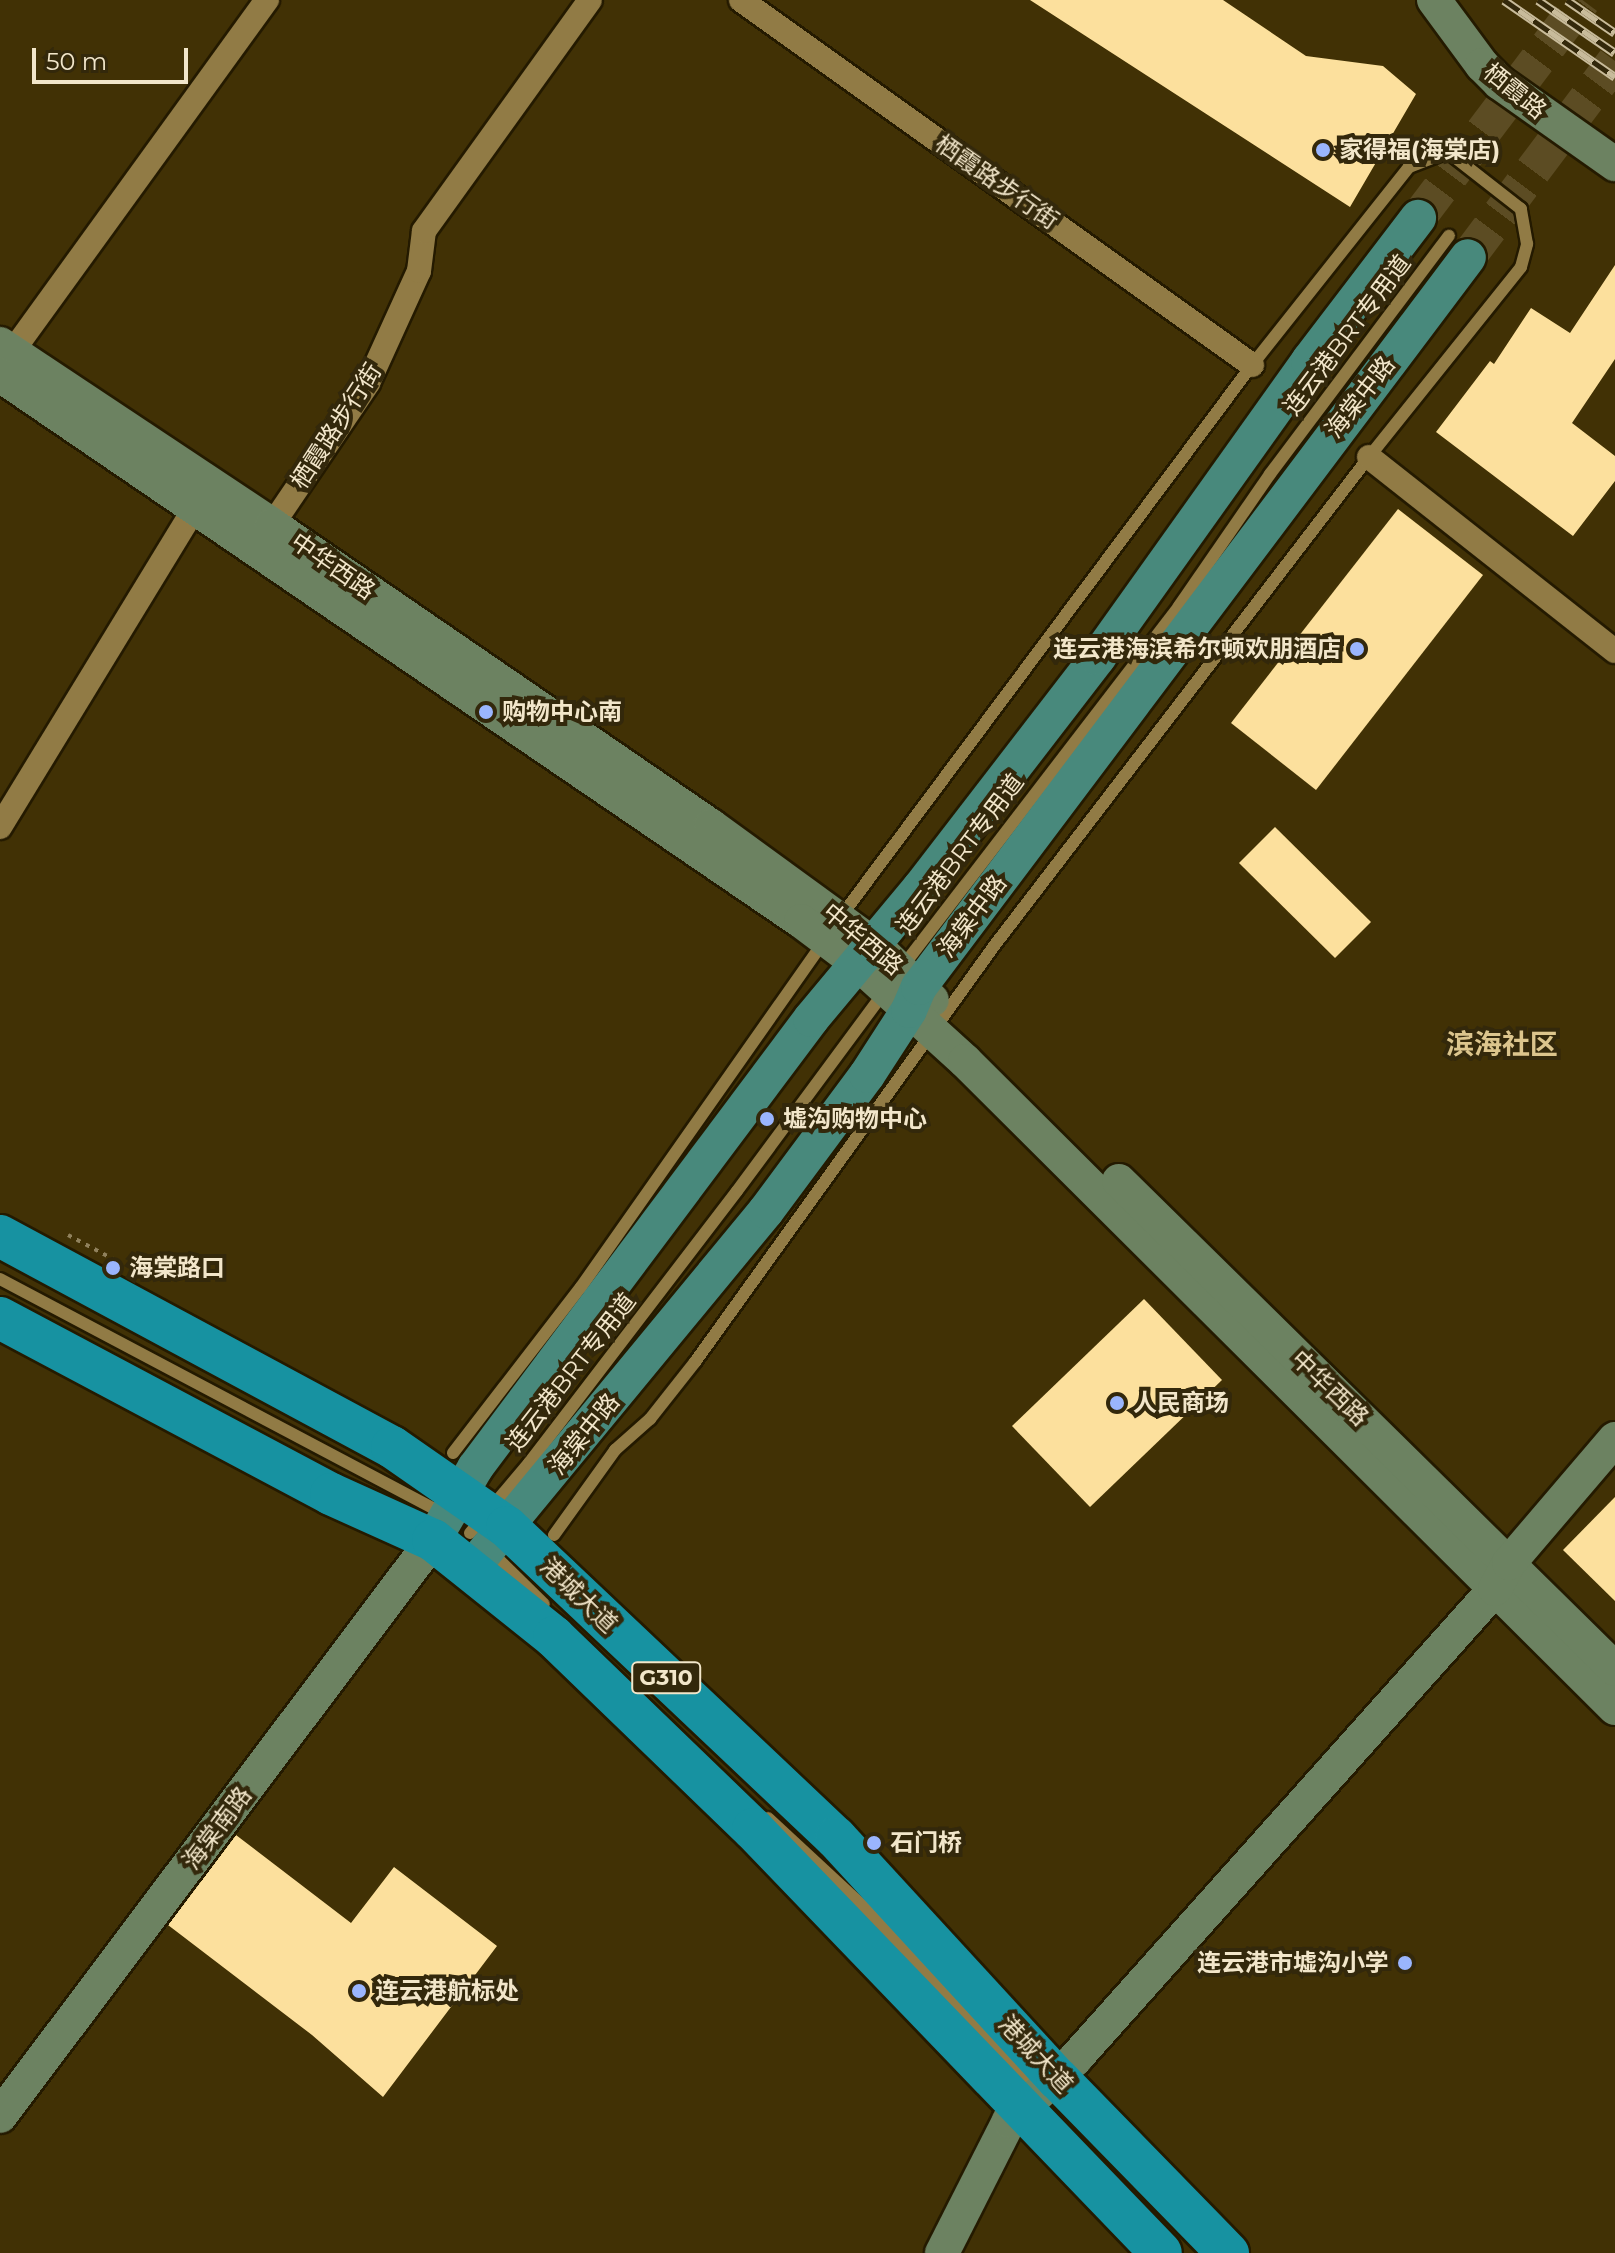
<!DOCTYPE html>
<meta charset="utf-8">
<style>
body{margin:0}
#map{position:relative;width:1615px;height:2253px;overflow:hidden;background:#413105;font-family:Montserrat,"Noto Sans SC",sans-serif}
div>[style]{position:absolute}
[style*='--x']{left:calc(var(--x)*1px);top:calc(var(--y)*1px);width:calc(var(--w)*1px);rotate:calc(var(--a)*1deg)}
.building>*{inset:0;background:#fce09d}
.primary-tunnel>*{height:36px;margin-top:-18px;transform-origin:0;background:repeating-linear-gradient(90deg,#5c4c23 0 36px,transparent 0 54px)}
.path>*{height:4px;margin-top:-2px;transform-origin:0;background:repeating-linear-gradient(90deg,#90815c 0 4px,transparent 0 10px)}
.roads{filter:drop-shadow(2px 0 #241a00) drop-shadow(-2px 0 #241a00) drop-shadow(0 2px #241a00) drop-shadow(0 -2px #241a00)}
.lane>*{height:12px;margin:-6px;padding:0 6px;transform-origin:6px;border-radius:6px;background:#917b45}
.street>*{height:24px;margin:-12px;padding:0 12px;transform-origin:12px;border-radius:12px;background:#917b45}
.secondary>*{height:34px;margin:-17px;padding:0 17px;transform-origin:17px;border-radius:17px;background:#6c8261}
.primary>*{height:36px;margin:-18px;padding:0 18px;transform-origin:18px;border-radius:18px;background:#48897c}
.highway>*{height:42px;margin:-21px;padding:0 21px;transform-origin:21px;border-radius:21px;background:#1792a1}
.rail>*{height:9px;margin-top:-4.5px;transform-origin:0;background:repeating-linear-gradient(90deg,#33280b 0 18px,#c8bb9b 0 36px);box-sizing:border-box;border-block:2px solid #c8bb9b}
.dots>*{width:22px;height:22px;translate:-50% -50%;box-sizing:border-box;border:4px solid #33280b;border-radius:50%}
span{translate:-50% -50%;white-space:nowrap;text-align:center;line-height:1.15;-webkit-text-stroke:8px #33280b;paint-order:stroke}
.shield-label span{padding:2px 6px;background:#33280b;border:2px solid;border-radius:6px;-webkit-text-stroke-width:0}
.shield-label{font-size:22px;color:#f2e6ca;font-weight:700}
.street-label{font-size:24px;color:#f2e6ca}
.poi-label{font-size:24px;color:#f2e6ca;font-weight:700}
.left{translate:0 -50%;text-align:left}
.right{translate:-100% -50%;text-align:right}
.quarter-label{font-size:28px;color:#dcc58d;font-weight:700}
.scale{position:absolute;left:32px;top:48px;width:156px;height:36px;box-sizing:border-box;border:4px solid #f2e6ca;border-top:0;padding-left:10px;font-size:24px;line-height:28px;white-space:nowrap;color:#f2e6ca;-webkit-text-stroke:6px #33280b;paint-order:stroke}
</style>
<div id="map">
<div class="building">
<div style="clip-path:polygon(1030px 0,1223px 0,1306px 56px,1383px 66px,1416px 94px,1350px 207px)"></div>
<div style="clip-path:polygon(1615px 265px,1615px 359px,1572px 423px,1615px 456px,1615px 481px,1573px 536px,1436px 432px,1490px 361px,1494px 364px,1531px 308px,1570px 333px)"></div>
<div style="clip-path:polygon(1398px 509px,1483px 575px,1316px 790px,1231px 723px)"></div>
<div style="clip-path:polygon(1275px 827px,1371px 922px,1335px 958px,1239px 863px)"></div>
<div style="clip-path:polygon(1144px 1299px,1222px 1380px,1090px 1507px,1012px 1426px)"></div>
<div style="clip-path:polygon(1615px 1497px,1615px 1601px,1563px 1550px)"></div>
<div style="clip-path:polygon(236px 1835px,351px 1923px,394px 1867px,497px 1946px,383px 2097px,312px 2035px,168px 1925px)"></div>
</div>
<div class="primary-tunnel">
<div style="--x:1418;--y:218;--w:273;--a:-52.9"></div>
<div style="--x:1468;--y:257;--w:245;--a:-53.1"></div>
</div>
<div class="path">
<div style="--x:68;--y:1235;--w:51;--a:28.1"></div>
</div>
<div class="roads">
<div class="lane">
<div style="--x:903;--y:966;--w:454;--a:-52.5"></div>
<div style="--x:1179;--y:606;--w:160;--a:-55.4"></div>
<div style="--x:1270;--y:474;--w:298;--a:-53.1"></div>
<div style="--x:0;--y:1279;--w:505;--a:27.89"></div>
<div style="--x:453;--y:1453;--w:210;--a:-52.4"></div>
<div style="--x:581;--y:1287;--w:423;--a:-54.9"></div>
<div style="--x:470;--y:1533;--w:92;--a:-49.9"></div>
<div style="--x:529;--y:1463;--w:342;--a:-52.6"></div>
<div style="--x:737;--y:1191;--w:249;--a:-53.5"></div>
<div style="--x:554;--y:1535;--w:105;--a:-54.3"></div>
<div style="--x:615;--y:1450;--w:47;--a:-41.5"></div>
<div style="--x:650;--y:1419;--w:73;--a:-51.7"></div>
<div style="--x:695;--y:1362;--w:512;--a:-54.29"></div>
<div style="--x:994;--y:946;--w:616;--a:-52.52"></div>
<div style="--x:1369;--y:457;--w:243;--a:-51.3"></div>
<div style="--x:1521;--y:267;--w:24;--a:-75"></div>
<div style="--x:1527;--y:244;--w:36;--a:-100"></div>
<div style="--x:1521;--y:209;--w:93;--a:-142"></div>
<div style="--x:1448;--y:152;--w:42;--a:159"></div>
<div style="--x:1409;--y:167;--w:253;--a:128.4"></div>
<div style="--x:1252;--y:365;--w:691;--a:126.7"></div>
<div style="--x:491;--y:1552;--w:74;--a:44.5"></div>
<div style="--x:768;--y:1818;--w:128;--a:42.8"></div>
<div style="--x:862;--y:1905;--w:258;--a:47.2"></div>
</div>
<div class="street">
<div style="--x:741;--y:0;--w:628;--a:35.54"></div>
<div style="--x:12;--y:352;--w:435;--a:-54.1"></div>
<div style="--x:1369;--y:457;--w:313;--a:38.3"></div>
<div style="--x:272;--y:525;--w:171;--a:-55.9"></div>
<div style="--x:368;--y:383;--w:123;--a:-65.5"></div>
<div style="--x:419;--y:271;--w:40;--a:-82.9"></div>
<div style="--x:424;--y:231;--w:284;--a:-54.3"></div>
<div style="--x:0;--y:827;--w:374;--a:-58.6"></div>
</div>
<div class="secondary">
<div style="--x:1434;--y:0;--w:81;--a:53.6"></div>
<div style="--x:1482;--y:65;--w:25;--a:45"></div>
<div style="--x:1500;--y:83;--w:141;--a:35.2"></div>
<div style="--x:0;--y:344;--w:327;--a:33.6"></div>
<div style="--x:272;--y:525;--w:532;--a:34.44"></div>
<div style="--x:711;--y:826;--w:200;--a:36.1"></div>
<div style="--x:873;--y:944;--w:81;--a:43.5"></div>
<div style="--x:0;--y:375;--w:969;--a:34.28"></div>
<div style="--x:801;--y:921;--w:70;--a:36.9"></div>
<div style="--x:857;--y:963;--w:146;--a:42.2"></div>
<div style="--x:965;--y:1061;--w:917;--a:44.87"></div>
<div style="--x:1119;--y:1181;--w:696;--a:44.53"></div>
<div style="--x:0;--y:2116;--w:721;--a:-53.07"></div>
<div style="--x:942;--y:2253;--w:148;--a:-63.1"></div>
<div style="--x:1009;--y:2121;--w:91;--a:-43.2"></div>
<div style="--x:1075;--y:2059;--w:630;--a:-48.22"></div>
<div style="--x:1495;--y:1589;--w:30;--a:-62"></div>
<div style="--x:1509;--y:1563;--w:163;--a:-49.5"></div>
</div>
<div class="primary">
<div style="--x:433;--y:1540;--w:83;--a:-59.7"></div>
<div style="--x:475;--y:1468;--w:561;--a:-53.19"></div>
<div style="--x:811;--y:1019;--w:172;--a:-50.2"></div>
<div style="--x:921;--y:887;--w:290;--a:-52.4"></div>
<div style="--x:1098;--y:657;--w:364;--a:-54.5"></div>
<div style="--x:1309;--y:361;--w:180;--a:-52.7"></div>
<div style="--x:470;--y:1570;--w:465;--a:-50.5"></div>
<div style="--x:766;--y:1211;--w:169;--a:-53.4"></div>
<div style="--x:867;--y:1075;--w:77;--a:-57.1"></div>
<div style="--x:909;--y:1010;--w:25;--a:-67"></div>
<div style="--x:919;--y:987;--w:913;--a:-53.05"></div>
</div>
<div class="highway">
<div style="--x:0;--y:1236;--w:445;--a:28.3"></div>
<div style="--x:392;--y:1447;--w:140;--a:34.8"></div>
<div style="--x:507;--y:1527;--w:453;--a:43.4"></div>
<div style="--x:836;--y:1838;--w:326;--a:47.4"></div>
<div style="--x:1057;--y:2078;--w:245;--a:45.7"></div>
<div style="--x:0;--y:1318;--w:375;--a:28"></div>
<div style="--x:331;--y:1494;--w:112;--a:24.3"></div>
<div style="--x:433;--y:1540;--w:155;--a:38.7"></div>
<div style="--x:554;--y:1637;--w:277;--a:44"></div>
<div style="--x:753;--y:1829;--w:588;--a:46.1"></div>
</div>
</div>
<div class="rail">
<div style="--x:1504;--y:0;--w:135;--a:34.7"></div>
<div style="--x:1538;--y:0;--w:93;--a:34.5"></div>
<div style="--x:1567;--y:0;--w:58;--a:34.5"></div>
</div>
<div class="dots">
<div style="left:1323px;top:150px;background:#9ab5fd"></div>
<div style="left:1357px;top:649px;background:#9ab5fd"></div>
<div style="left:486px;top:712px;background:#9ab5fd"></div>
<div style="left:767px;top:1119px;background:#9ab5fd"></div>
<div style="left:113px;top:1268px;background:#9ab5fd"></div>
<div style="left:1117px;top:1403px;background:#9ab5fd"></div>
<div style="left:874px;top:1843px;background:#9ab5fd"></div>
<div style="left:1405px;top:1963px;background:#9ab5fd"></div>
<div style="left:359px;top:1991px;background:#9ab5fd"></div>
</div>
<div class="shield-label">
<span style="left:666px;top:1678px">G310</span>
</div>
<div class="street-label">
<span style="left:1515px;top:91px;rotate:39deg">栖霞路</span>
<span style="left:997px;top:182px;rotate:35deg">栖霞路步行街</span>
<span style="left:1347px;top:335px;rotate:-53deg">连云港BRT专用道</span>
<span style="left:1360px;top:397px;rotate:-52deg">海棠中路</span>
<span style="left:336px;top:426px;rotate:-57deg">栖霞路步行街</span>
<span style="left:333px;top:566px;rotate:35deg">中华西路</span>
<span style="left:960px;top:854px;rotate:-53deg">连云港BRT专用道</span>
<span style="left:972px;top:916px;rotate:-53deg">海棠中路</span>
<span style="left:863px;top:939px;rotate:40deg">中华西路</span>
<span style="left:571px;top:1372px;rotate:-52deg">连云港BRT专用道</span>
<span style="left:1330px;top:1388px;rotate:44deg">中华西路</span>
<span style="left:584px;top:1434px;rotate:-51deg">海棠中路</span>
<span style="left:579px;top:1595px;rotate:44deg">港城大道</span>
<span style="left:217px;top:1828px;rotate:-53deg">海棠南路</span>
<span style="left:1036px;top:2054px;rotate:47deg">港城大道</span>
</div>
<div class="poi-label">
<span class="left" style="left:1339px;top:150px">家得福(海棠店)</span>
<span class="right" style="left:1341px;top:649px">连云港海滨希尔顿欢朋酒店</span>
<span class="left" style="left:502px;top:712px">购物中心南</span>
<span class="left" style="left:783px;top:1119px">墟沟购物中心</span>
<span class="left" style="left:129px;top:1268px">海棠路口</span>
<span class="left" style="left:1133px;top:1403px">人民商场</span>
<span class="left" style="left:890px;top:1843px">石门桥</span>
<span class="right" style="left:1389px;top:1963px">连云港市墟沟小学</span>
<span class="left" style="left:375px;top:1991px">连云港航标处</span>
</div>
<div class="quarter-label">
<span style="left:1502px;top:1044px">滨海社区</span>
</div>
<div class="scale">50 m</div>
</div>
